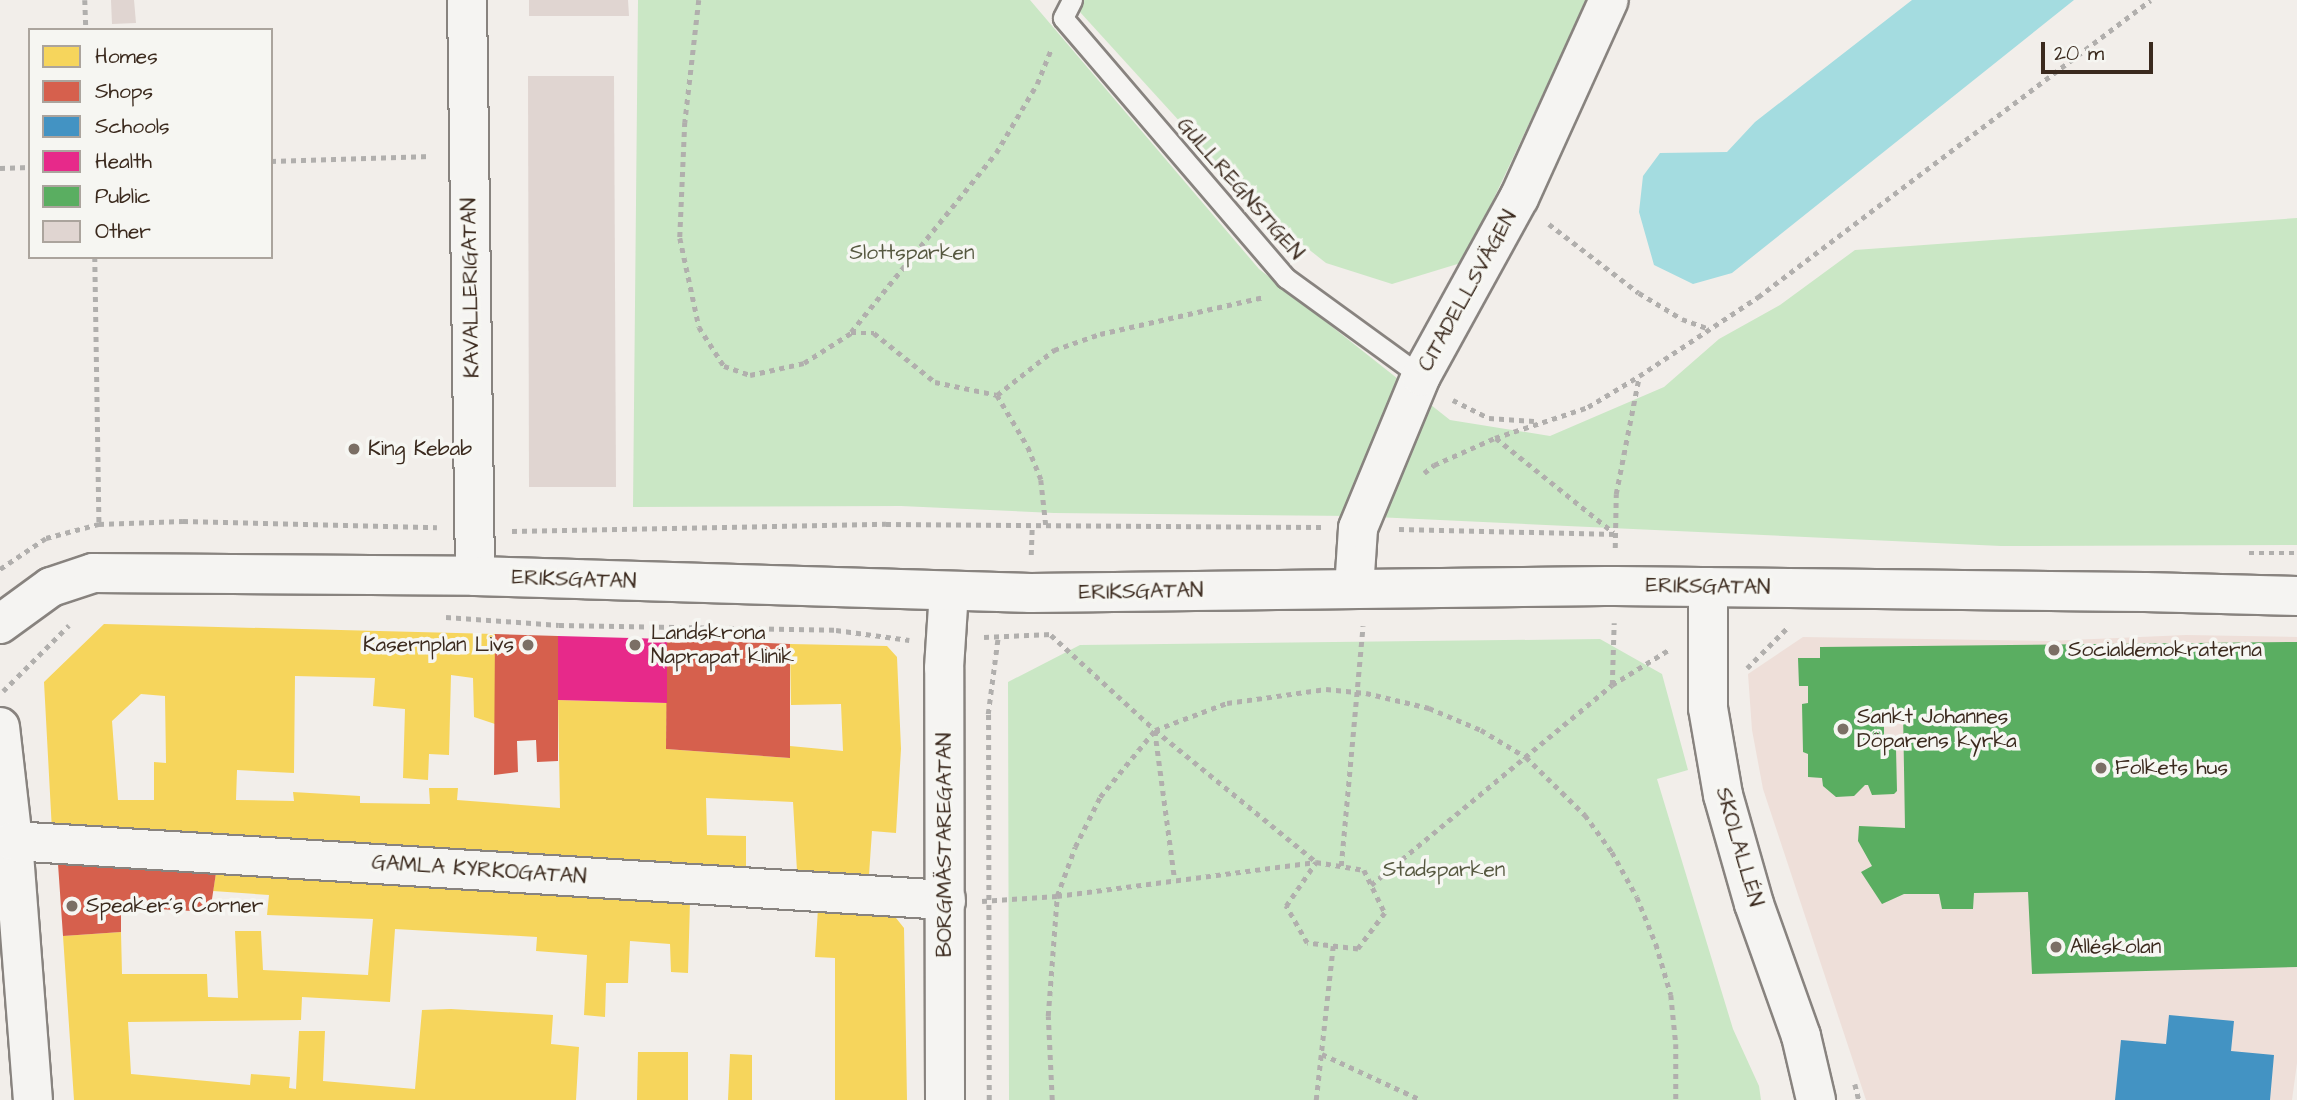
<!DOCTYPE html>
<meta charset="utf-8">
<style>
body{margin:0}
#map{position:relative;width:2297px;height:1100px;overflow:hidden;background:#f2eeea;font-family:"Architects Daughter",sans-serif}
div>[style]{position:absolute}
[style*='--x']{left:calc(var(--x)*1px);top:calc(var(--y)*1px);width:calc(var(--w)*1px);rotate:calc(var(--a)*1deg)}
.built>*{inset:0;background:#eedfd9}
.green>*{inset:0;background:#cae7c5}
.water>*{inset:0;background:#a4dce0}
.homes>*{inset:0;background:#f6d55c}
.shops>*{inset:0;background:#d6604d}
.schools>*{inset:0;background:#4393c3}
.health>*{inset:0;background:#e7298a}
.public>*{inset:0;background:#5aae61}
.building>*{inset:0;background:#e0d5d1}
.path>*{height:4.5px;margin-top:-2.25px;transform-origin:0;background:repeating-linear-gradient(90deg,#b1afad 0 5px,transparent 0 10px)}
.roads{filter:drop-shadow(2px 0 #88837f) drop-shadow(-2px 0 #88837f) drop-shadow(0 2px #88837f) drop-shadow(0 -2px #88837f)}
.lane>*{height:19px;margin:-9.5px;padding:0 9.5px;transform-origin:9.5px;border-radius:9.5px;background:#f5f4f2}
.street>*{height:38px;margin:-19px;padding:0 19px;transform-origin:19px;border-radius:19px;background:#f5f4f2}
.secondary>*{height:38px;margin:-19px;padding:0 19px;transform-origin:19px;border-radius:19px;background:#f5f4f2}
.dots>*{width:19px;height:19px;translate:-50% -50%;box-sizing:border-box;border:4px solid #f6f6f2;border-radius:50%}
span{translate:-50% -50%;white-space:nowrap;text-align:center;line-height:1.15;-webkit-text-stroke:7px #f6f6f2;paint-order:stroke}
.street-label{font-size:21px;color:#3b2a1e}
.park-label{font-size:21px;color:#565840}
.poi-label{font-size:21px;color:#3b2a1e}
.left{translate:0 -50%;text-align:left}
.right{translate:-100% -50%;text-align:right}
.legend{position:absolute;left:28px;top:28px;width:245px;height:231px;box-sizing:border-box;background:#f6f6f2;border:2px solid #aba49d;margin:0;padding:9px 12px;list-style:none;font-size:21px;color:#3b2a1e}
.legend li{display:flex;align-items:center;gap:14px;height:35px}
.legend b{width:35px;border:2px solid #aba49d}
.scale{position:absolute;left:2041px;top:42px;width:112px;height:32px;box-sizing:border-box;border:4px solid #3b2a1e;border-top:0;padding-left:9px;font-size:21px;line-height:24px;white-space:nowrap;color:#3b2a1e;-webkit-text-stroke:5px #f6f6f2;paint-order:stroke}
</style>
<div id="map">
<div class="built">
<div style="clip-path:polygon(2186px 635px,2297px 637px,2297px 1063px,2292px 1100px,1866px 1100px,1763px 789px,1752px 730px,1748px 674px,1803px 637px,2048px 641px)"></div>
</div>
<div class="green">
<div style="clip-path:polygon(638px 0,1030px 0,1259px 269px,1450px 420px,1550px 436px,1664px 387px,1719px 339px,1780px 305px,1855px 250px,2297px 218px,2297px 545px,2001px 546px,1354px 516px,1054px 513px,901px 506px,633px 507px)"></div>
<div style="clip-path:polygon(1069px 0,1587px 0,1464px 262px,1392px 284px,1326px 263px,1264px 214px)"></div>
<div style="clip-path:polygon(1600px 639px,1662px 674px,1688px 770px,1657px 779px,1733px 1029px,1759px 1086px,1761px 1100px,1009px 1100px,1008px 682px,1080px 645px)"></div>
</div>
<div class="water">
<div style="clip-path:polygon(1912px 0,2074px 0,1732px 273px,1693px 284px,1654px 265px,1639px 212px,1643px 176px,1660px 153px,1727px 152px,1755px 122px)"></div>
</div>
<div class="homes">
<div style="clip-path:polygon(evenodd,104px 624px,495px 634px,495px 724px,474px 717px,473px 678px,451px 675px,449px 755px,429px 754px,428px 780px,403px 778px,405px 709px,373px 706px,375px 678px,295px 676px,294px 773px,237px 770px,236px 800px,294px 801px,293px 792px,360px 796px,360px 803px,430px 804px,429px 788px,458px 788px,457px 800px,560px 808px,558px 700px,667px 703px,666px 749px,790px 758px,790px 746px,843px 751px,841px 704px,791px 705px,790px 644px,887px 646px,897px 657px,901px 749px,896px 833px,872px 831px,869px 875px,797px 871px,793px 802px,706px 798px,707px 835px,746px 836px,746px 868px,52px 831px,44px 682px,104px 624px,141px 694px,165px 696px,166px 763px,154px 762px,154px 800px,118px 800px,112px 721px,141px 694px)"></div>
<div style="clip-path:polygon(216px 873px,690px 901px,688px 973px,671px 972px,670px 944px,630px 941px,628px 983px,606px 983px,605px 1017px,584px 1015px,587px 955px,536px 951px,537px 937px,395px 929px,390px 1002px,302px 997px,301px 1020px,128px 1022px,131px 1074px,250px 1085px,251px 1074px,290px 1077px,289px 1088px,296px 1089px,299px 1031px,325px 1031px,323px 1081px,415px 1089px,422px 1010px,451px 1009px,553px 1015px,551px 1044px,579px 1047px,576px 1100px,74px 1100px,63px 936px,121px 932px,122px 974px,207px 974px,208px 997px,238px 998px,235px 931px,261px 931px,263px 970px,368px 975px,373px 919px,267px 915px,269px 895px,213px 891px)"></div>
<div style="clip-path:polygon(818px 908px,892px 913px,904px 928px,907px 1100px,835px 1100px,835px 958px,815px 957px)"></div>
<div style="clip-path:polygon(638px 1052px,688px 1052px,688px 1100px,637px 1100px)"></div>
<div style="clip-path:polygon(730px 1054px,752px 1055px,752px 1100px,728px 1100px)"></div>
</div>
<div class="shops">
<div style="clip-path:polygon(495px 634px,558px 636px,558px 761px,537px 762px,536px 740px,517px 741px,518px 772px,494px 775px)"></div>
<div style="clip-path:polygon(667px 639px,790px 644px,790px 758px,666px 749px)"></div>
<div style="clip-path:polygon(58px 864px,216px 873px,210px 912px,121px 907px,121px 932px,63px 936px)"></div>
</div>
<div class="schools">
<div style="clip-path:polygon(2169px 1015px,2234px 1021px,2231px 1051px,2274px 1055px,2270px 1100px,2115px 1100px,2121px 1040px,2166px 1044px)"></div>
</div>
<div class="health">
<div style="clip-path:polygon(558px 636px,667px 639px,667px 703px,558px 700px)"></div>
</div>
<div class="public">
<div style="clip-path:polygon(2297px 642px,2297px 967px,2032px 974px,2028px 892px,1974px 893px,1973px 909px,1942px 909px,1939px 894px,1904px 894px,1882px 904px,1861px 872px,1872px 866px,1858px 841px,1859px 826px,1905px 828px,1903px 710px,1884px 711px,1884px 748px,1896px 748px,1897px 791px,1894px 794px,1872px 795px,1868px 785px,1865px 785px,1854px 796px,1836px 797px,1823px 786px,1822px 778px,1808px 777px,1808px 754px,1803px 752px,1802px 704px,1808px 703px,1808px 686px,1799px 686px,1798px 658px,1820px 658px,1820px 647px)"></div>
</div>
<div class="building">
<div style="clip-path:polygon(111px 0,134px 0,136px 23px,112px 24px)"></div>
<div style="clip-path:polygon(529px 0,628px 0,629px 16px,529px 16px)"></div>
<div style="clip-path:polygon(528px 76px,614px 76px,616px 487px,529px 487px)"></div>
</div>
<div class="path">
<div style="--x:85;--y:0;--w:30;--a:88"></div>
<div style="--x:699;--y:0;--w:123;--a:96.5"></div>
<div style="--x:685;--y:122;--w:116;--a:92.5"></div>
<div style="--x:680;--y:238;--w:91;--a:77.9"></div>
<div style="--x:699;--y:327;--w:46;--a:57.3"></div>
<div style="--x:724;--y:366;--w:28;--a:19"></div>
<div style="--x:750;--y:375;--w:55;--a:-12.5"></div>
<div style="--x:804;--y:363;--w:56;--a:-32.6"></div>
<div style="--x:851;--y:333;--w:23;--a:0"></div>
<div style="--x:874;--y:333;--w:78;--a:38.8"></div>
<div style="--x:935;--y:382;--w:63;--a:11.8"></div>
<div style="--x:997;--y:395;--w:61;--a:59.2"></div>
<div style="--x:1028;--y:447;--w:35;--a:68"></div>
<div style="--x:1041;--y:480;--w:45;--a:83.7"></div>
<div style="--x:271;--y:161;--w:160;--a:-1.8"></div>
<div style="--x:0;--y:168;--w:30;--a:-2"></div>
<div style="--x:1549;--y:224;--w:113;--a:37.5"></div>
<div style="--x:1639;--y:293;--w:50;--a:31.2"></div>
<div style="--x:1682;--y:319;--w:29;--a:20"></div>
<div style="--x:95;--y:257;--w:267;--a:89.1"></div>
<div style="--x:851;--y:332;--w:230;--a:-51"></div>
<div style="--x:996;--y:153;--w:80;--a:-59.3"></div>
<div style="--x:1037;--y:84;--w:38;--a:-68"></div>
<div style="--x:997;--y:395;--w:73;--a:-38.3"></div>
<div style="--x:1054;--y:350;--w:49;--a:-19.2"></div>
<div style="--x:1100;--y:334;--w:168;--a:-12.7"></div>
<div style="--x:1453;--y:400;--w:40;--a:26.6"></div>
<div style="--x:1489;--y:418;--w:45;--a:3.8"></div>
<div style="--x:1496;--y:438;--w:151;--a:38.8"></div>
<div style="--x:1424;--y:473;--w:13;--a:-39"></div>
<div style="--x:1434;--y:465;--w:67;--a:-23.9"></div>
<div style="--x:1495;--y:438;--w:98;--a:-18.4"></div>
<div style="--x:1588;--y:407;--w:60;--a:-31.3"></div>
<div style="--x:1639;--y:376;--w:143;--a:-33.6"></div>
<div style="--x:1758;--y:297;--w:492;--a:-37.1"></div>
<div style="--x:1399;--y:529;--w:216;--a:1.3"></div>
<div style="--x:512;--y:531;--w:374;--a:-1.1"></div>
<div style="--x:886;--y:524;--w:436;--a:0.4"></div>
<div style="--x:1615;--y:548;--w:54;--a:-88.9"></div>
<div style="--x:1616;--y:494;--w:119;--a:-78.9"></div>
<div style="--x:2249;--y:553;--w:48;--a:0"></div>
<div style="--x:1031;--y:555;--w:30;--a:-88"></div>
<div style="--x:0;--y:569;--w:55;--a:-34"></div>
<div style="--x:46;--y:538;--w:55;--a:-14.8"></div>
<div style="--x:99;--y:524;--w:84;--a:-2"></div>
<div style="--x:183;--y:521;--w:254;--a:1.4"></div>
<div style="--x:446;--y:617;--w:113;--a:4"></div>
<div style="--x:559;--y:625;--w:277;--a:1"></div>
<div style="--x:836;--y:630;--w:74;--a:7.8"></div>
<div style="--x:1051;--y:635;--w:141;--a:42.4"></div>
<div style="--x:1155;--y:730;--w:207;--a:39.3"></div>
<div style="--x:984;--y:637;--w:68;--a:-2.5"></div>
<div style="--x:1747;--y:668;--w:58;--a:-45"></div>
<div style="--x:1612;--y:685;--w:62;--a:-88.2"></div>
<div style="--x:3;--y:691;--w:93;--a:-45"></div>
<div style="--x:1155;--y:731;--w:150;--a:82.4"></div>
<div style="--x:1316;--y:862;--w:49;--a:9.5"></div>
<div style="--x:1364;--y:870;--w:48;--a:64"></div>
<div style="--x:1385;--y:913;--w:45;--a:126.9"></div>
<div style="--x:1358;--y:949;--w:51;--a:-173.3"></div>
<div style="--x:1307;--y:943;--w:43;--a:-119.6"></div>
<div style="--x:1286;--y:906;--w:53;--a:-55.7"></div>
<div style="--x:1341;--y:866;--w:241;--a:-84.8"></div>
<div style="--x:1371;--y:885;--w:313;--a:-39.7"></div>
<div style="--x:1612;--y:685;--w:68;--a:-31.8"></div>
<div style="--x:982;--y:901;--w:75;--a:-3.8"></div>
<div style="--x:1057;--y:896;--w:52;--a:-69.8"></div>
<div style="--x:1075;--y:847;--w:56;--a:-63.4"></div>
<div style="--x:1100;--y:797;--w:87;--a:-50.6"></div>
<div style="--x:1155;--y:730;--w:77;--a:-20.6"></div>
<div style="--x:1227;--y:703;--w:100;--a:-8"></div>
<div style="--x:1326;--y:689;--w:40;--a:5.7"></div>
<div style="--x:1366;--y:693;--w:65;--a:13.4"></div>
<div style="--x:1429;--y:708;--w:56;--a:22.9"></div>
<div style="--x:1481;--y:730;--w:52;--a:31"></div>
<div style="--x:1526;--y:757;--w:83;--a:44.5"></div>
<div style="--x:1585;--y:815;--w:46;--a:53.9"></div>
<div style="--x:1612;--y:852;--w:51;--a:60.9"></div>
<div style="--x:1637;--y:897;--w:51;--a:68"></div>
<div style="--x:1656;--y:944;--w:53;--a:73.6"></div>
<div style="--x:1671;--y:995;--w:49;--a:84.2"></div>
<div style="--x:1676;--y:1044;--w:56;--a:90"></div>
<div style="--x:1322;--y:1054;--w:109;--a:24.9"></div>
<div style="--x:1855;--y:1084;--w:16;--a:76"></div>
<div style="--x:989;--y:1100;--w:386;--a:-90.1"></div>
<div style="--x:988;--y:714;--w:78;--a:-82.6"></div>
<div style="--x:1052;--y:1100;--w:84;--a:-92.7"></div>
<div style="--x:1048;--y:1016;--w:120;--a:-85.7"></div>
<div style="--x:1057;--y:896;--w:261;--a:-7.5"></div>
<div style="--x:1316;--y:1100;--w:155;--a:-83.7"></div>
</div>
<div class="roads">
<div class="lane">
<div style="--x:1072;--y:0;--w:20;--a:117"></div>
<div style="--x:1063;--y:18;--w:343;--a:49.4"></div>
<div style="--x:1286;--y:278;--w:167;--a:36"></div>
</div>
<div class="street">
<div style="--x:467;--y:0;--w:576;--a:89.2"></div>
<div style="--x:1708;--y:587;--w:121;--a:90"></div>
<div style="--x:1708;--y:708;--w:88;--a:80.2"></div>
<div style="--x:1723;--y:795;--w:113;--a:74.1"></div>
<div style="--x:1754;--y:904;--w:140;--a:70.4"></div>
<div style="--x:1801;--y:1036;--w:66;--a:76.8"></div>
<div style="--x:1354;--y:589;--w:61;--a:-86.2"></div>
<div style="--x:1358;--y:528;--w:165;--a:-67.5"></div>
<div style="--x:1421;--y:376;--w:203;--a:-61.2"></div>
<div style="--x:1519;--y:198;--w:217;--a:-65.6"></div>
<div style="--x:0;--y:727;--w:115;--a:83.5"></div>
<div style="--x:13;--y:841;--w:260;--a:85.6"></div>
<div style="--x:13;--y:841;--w:935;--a:3.62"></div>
<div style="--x:945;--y:1100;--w:432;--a:-90.1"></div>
<div style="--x:944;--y:668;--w:77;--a:-86.3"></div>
</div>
<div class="secondary">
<div style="--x:0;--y:624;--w:63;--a:-36"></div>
<div style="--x:51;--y:587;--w:44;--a:-18.4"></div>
<div style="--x:93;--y:573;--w:382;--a:0.4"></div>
<div style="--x:475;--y:576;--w:556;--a:1.75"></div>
<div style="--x:1031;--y:593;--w:584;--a:-0.69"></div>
<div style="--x:1615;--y:586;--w:530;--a:0.65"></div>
<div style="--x:2145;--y:592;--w:152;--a:1.5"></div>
</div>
</div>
<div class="dots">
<div style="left:354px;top:449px;background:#7b6f65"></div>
<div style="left:528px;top:645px;background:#7b6f65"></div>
<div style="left:635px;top:645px;background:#7b6f65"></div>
<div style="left:2054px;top:650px;background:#7b6f65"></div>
<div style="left:1843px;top:729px;background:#7b6f65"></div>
<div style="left:2101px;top:768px;background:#7b6f65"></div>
<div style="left:72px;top:906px;background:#7b6f65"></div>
<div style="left:2056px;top:947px;background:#7b6f65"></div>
</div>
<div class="street-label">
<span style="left:1240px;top:189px;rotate:49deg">GULLREGNSTIGEN</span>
<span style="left:471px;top:288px;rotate:-91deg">KAVALLERIGATAN</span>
<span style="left:1468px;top:291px;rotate:-61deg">CITADELLSVÄGEN</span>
<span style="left:574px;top:580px;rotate:2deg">ERIKSGATAN</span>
<span style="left:1708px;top:587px;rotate:1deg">ERIKSGATAN</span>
<span style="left:1141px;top:592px;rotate:-1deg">ERIKSGATAN</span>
<span style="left:945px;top:845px;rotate:-90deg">BORGMÄSTAREGATAN</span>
<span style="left:1739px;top:847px;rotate:74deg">SKOLALLÉN</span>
<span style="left:479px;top:870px;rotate:4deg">GAMLA KYRKOGATAN</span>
</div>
<div class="park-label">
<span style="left:912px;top:253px">Slottsparken</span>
<span style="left:1444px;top:870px">Stadsparken</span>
</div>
<div class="poi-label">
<span class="left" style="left:368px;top:449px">King Kebab</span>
<span class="left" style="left:651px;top:645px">Landskrona<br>Naprapat klinik</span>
<span class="right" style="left:514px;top:645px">Kasernplan Livs</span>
<span class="left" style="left:2068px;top:650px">Socialdemokraterna</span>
<span class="left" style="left:1857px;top:729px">Sankt Johannes<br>Döparens kyrka</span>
<span class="left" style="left:2115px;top:768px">Folkets hus</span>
<span class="left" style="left:86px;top:906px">Speaker´s Corner</span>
<span class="left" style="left:2070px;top:947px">Alléskolan</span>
</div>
<ul class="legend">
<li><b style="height:19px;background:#f6d55c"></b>Homes</li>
<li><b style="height:19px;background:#d6604d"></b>Shops</li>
<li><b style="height:19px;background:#4393c3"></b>Schools</li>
<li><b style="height:19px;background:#e7298a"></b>Health</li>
<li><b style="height:19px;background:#5aae61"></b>Public</li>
<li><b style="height:19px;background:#e0d5d1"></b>Other</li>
</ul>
<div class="scale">20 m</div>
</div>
